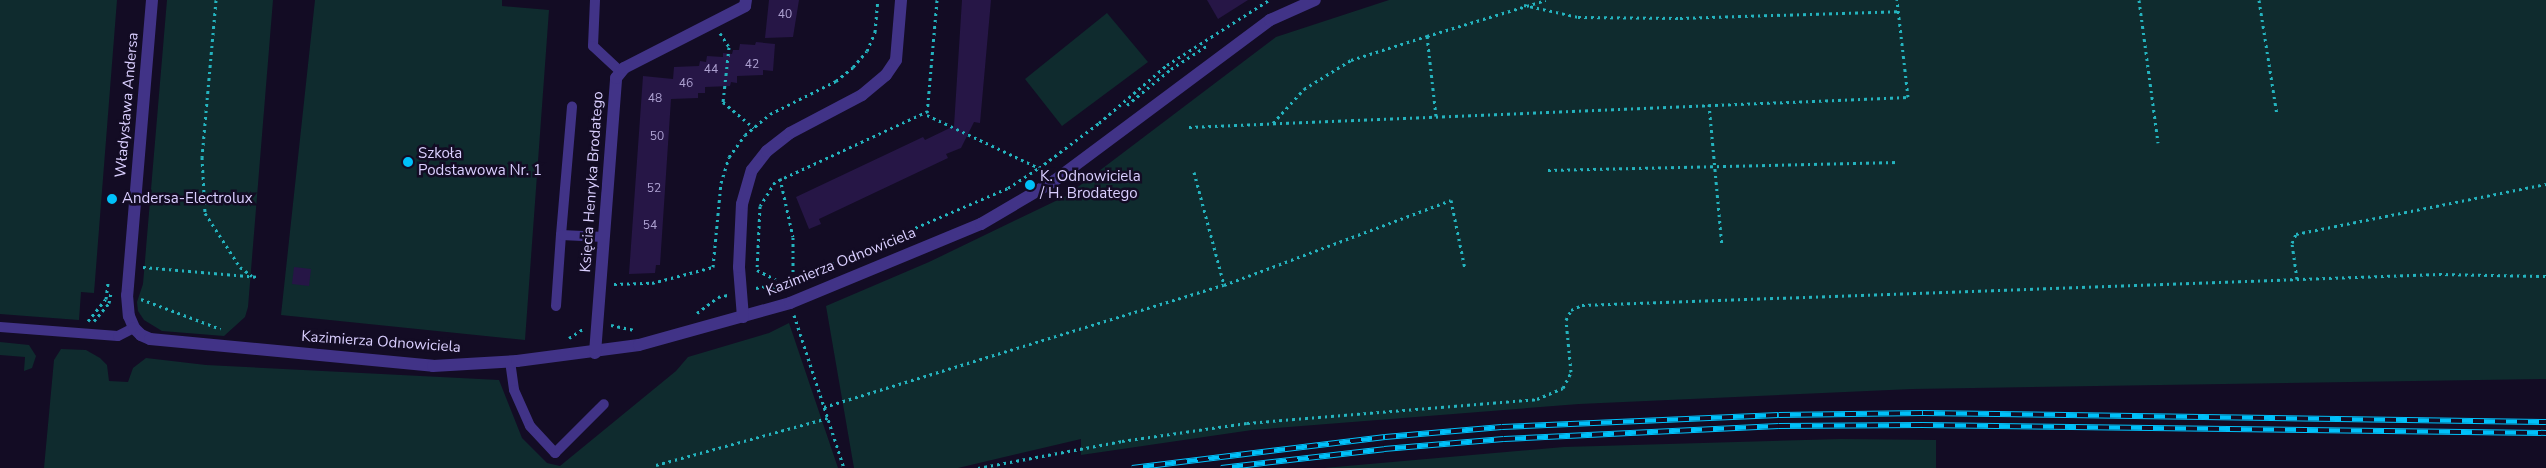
<!DOCTYPE html>
<meta charset="utf-8">
<style>
body{margin:0}
#map{position:relative;width:2546px;height:468px;overflow:hidden;background:#130c24;font-family:"Nunito Sans",sans-serif}
div>[style]{position:absolute}
[style*='--x']{left:calc(var(--x)*1px);top:calc(var(--y)*1px);width:calc(var(--w)*1px);rotate:calc(var(--a)*1deg)}
.green>*{inset:0;background:#0f2b2e}
.building>*{inset:0;background:#261646}
.path>*{height:3px;margin-top:-1.5px;transform-origin:0;background:repeating-linear-gradient(90deg,#24b3be 0 2.5px,transparent 0 6.5px)}
.lane>*{height:10px;margin:-5px;padding:0 5px;transform-origin:5px;border-radius:5px;background:#413387}
.street>*{height:12px;margin:-6px;padding:0 6px;transform-origin:6px;border-radius:6px;background:#413387}
.rail>*{height:5.5px;margin-top:-2.75px;transform-origin:0;background:repeating-linear-gradient(90deg,#130c24 0 11px,#00c1fa 0 22px);box-sizing:border-box;border-block:1px solid #00c1fa}
.dots>*{width:14px;height:14px;translate:-50% -50%;box-sizing:border-box;border:2px solid #130c24;border-radius:50%}
span{translate:-50% -50%;white-space:nowrap;text-align:center;line-height:1.15;-webkit-text-stroke:5px #130c24;paint-order:stroke}
.number-label{font-size:12px;color:#ada1d1}
.number-label span{-webkit-text-stroke-width:0}
.street-label{font-size:15px;color:#dacfff}
.poi-label{font-size:15px;color:#dacfff}
.left{translate:0 -50%;text-align:left}
</style>
<div id="map">
<div class="green">
<div style="clip-path:polygon(0 0,117px 0,94px 293px,81px 292px,79px 320px,0 314px)"></div>
<div style="clip-path:polygon(167px 0,273px 0,248px 307px,245px 317px,224px 336px,162px 331px,144px 320px,138px 311px,137px 302px,143px 284px)"></div>
<div style="clip-path:polygon(315px 0,502px 0,502px 6px,549px 10px,525px 340px,281px 315px)"></div>
<div style="clip-path:polygon(1389px 0,2546px 0,2546px 379px,1912px 389px,1579px 404px,1252px 430px,1081px 455px,1081px 439px,958px 468px,854px 468px,826px 306px,929px 262px,1066px 196px,1276px 37px)"></div>
<div style="clip-path:polygon(1107px 13px,1148px 62px,1062px 126px,1025px 79px)"></div>
<div style="clip-path:polygon(789px 323px,838px 468px,44px 468px,54px 360px,61px 349px,86px 350px,100px 358px,107px 365px,109px 381px,128px 382px,133px 368px,146px 358px,206px 365px,499px 380px,522px 438px,547px 463px,560px 466px,676px 371px,688px 357px,769px 333px)"></div>
<div style="clip-path:polygon(0 342px,29px 345px,36px 356px,32px 368px,24px 371px,25px 357px,0 355px)"></div>
<div style="clip-path:polygon(1841px 439px,1936px 440px,1936px 468px,1324px 468px,1564px 447px)"></div>
</div>
<div class="building">
<div style="clip-path:polygon(769px 0,799px 0,793px 37px,765px 38px)"></div>
<div style="clip-path:polygon(962px 0,991px 0,980px 123px,974px 122px,961px 148px,946px 154px,948px 158px,819px 219px,821px 224px,809px 229px,796px 197px,923px 137px,925px 140px,954px 126px)"></div>
<div style="clip-path:polygon(1207px 0,1248px 0,1218px 19px)"></div>
<div style="clip-path:polygon(756px 42px,775px 44px,773px 71px,763px 70px,763px 75px,737px 76px,737px 83px,731px 82px,730px 86px,705px 87px,705px 93px,698px 93px,698px 98px,671px 99px,660px 265px,656px 265px,655px 273px,629px 274px,643px 76px,673px 79px,674px 67px,699px 66px,700px 61px,706px 62px,707px 56px,723px 57px,723px 53px,732px 54px,733px 50px,739px 50px,740px 44px,755px 45px)"></div>
<div style="clip-path:polygon(294px 267px,311px 269px,309px 286px,292px 284px)"></div>
</div>
<div class="path">
<div style="--x:216;--y:0;--w:158;--a:95.1"></div>
<div style="--x:202;--y:157;--w:56;--a:86.9"></div>
<div style="--x:205;--y:213;--w:64;--a:57.1"></div>
<div style="--x:240;--y:267;--w:15;--a:37"></div>
<div style="--x:937;--y:0;--w:115;--a:95"></div>
<div style="--x:927;--y:115;--w:124;--a:25.3"></div>
<div style="--x:1039;--y:168;--w:75;--a:-36.9"></div>
<div style="--x:1099;--y:123;--w:89;--a:-40.5"></div>
<div style="--x:1167;--y:65;--w:121;--a:-32.5"></div>
<div style="--x:2139;--y:0;--w:144;--a:82.4"></div>
<div style="--x:2259;--y:0;--w:116;--a:81.1"></div>
<div style="--x:1524;--y:5;--w:55;--a:12.5"></div>
<div style="--x:1578;--y:17;--w:102;--a:0.6"></div>
<div style="--x:1680;--y:18;--w:218;--a:-1.8"></div>
<div style="--x:720;--y:33;--w:17;--a:57"></div>
<div style="--x:729;--y:47;--w:55;--a:96.2"></div>
<div style="--x:723;--y:102;--w:40;--a:40"></div>
<div style="--x:1709;--y:104;--w:143;--a:84.8"></div>
<div style="--x:1127;--y:105;--w:57;--a:-39.3"></div>
<div style="--x:1171;--y:69;--w:44;--a:-33"></div>
<div style="--x:928;--y:111;--w:169;--a:155.1"></div>
<div style="--x:775;--y:182;--w:28;--a:122"></div>
<div style="--x:760;--y:206;--w:64;--a:92.7"></div>
<div style="--x:757;--y:270;--w:30;--a:27"></div>
<div style="--x:784;--y:284;--w:244;--a:-23.2"></div>
<div style="--x:1008;--y:188;--w:37;--a:-33"></div>
<div style="--x:1436;--y:116;--w:81;--a:-96.4"></div>
<div style="--x:1427;--y:36;--w:124;--a:-16.8"></div>
<div style="--x:1273;--y:123;--w:46;--a:-47.6"></div>
<div style="--x:1304;--y:89;--w:55;--a:-31.7"></div>
<div style="--x:1351;--y:60;--w:80;--a:-17.5"></div>
<div style="--x:1189;--y:127;--w:720;--a:-2.39"></div>
<div style="--x:1908;--y:97;--w:98;--a:-96.5"></div>
<div style="--x:1548;--y:170;--w:350;--a:-1.3"></div>
<div style="--x:1194;--y:172;--w:117;--a:75.1"></div>
<div style="--x:780;--y:178;--w:60;--a:77.6"></div>
<div style="--x:793;--y:237;--w:43;--a:90"></div>
<div style="--x:143;--y:267;--w:116;--a:4.9"></div>
<div style="--x:2297;--y:279;--w:36;--a:-98"></div>
<div style="--x:2292;--y:243;--w:10;--a:-66"></div>
<div style="--x:2296;--y:234;--w:255;--a:-11.3"></div>
<div style="--x:614;--y:284;--w:38;--a:-2"></div>
<div style="--x:652;--y:283;--w:63;--a:-14.7"></div>
<div style="--x:713;--y:267;--w:84;--a:-84.6"></div>
<div style="--x:721;--y:183;--w:27;--a:-73"></div>
<div style="--x:729;--y:157;--w:27;--a:-54"></div>
<div style="--x:745;--y:135;--w:33;--a:-40"></div>
<div style="--x:770;--y:114;--w:74;--a:-26.6"></div>
<div style="--x:836;--y:81;--w:22;--a:-39"></div>
<div style="--x:853;--y:67;--w:21;--a:-49"></div>
<div style="--x:867;--y:51;--w:21;--a:-67"></div>
<div style="--x:875;--y:32;--w:32;--a:-85"></div>
<div style="--x:756;--y:288;--w:11;--a:-10"></div>
<div style="--x:767;--y:286;--w:15;--a:16"></div>
<div style="--x:141;--y:299;--w:85;--a:20.6"></div>
<div style="--x:697;--y:313;--w:26;--a:-37"></div>
<div style="--x:718;--y:297;--w:10;--a:-11"></div>
<div style="--x:794;--y:315;--w:161;--a:71.9"></div>
<div style="--x:88;--y:321;--w:28;--a:-51"></div>
<div style="--x:106;--y:299;--w:16;--a:-83"></div>
<div style="--x:94;--y:321;--w:23;--a:-50"></div>
<div style="--x:109;--y:303;--w:10;--a:-79"></div>
<div style="--x:611;--y:325;--w:24;--a:12"></div>
<div style="--x:569;--y:338;--w:17;--a:-33"></div>
<div style="--x:824;--y:407;--w:418;--a:-17"></div>
<div style="--x:1224;--y:285;--w:242;--a:-20.5"></div>
<div style="--x:1451;--y:200;--w:70;--a:78.5"></div>
<div style="--x:656;--y:465;--w:178;--a:-15.3"></div>
<div style="--x:978;--y:468;--w:147;--a:-10.6"></div>
<div style="--x:1122;--y:441;--w:126;--a:-8.2"></div>
<div style="--x:1247;--y:423;--w:291;--a:-4.7"></div>
<div style="--x:1537;--y:399;--w:28;--a:-23"></div>
<div style="--x:1563;--y:388;--w:18;--a:-63"></div>
<div style="--x:1571;--y:372;--w:52;--a:-95.5"></div>
<div style="--x:1566;--y:320;--w:11;--a:-63"></div>
<div style="--x:1571;--y:310;--w:12;--a:-24"></div>
<div style="--x:1582;--y:305;--w:858;--a:-2.07"></div>
<div style="--x:2439;--y:274;--w:107;--a:1.1"></div>
</div>
<div class="lane">
<div style="--x:595;--y:0;--w:46;--a:92.5"></div>
<div style="--x:593;--y:46;--w:38;--a:43"></div>
<div style="--x:561;--y:235;--w:129;--a:-85.1"></div>
<div style="--x:556;--y:306;--w:71;--a:-86"></div>
<div style="--x:561;--y:235;--w:43;--a:2.7"></div>
<div style="--x:0;--y:327;--w:118;--a:4.4"></div>
<div style="--x:118;--y:336;--w:18;--a:-27"></div>
<div style="--x:510;--y:361;--w:29;--a:82"></div>
<div style="--x:514;--y:390;--w:39;--a:66"></div>
<div style="--x:530;--y:426;--w:37;--a:47"></div>
<div style="--x:555;--y:453;--w:69;--a:-45"></div>
</div>
<div class="street">
<div style="--x:152;--y:0;--w:296;--a:94.8"></div>
<div style="--x:127;--y:295;--w:21;--a:85"></div>
<div style="--x:129;--y:316;--w:13;--a:67"></div>
<div style="--x:134;--y:328;--w:10;--a:45"></div>
<div style="--x:141;--y:335;--w:10;--a:24"></div>
<div style="--x:150;--y:339;--w:284;--a:5.4"></div>
<div style="--x:433;--y:366;--w:84;--a:-3.4"></div>
<div style="--x:517;--y:361;--w:123;--a:-7.5"></div>
<div style="--x:639;--y:345;--w:157;--a:-15.5"></div>
<div style="--x:790;--y:303;--w:207;--a:-22.5"></div>
<div style="--x:981;--y:224;--w:85;--a:-30.5"></div>
<div style="--x:1054;--y:181;--w:269;--a:-36.7"></div>
<div style="--x:1270;--y:20;--w:49;--a:-24"></div>
<div style="--x:743;--y:317;--w:50;--a:-94.6"></div>
<div style="--x:739;--y:267;--w:63;--a:-87.3"></div>
<div style="--x:742;--y:204;--w:35;--a:-74"></div>
<div style="--x:752;--y:170;--w:24;--a:-52"></div>
<div style="--x:767;--y:151;--w:29;--a:-38"></div>
<div style="--x:790;--y:133;--w:81;--a:-27.8"></div>
<div style="--x:862;--y:95;--w:31;--a:-40"></div>
<div style="--x:886;--y:75;--w:18;--a:-56"></div>
<div style="--x:896;--y:60;--w:60;--a:-85.2"></div>
<div style="--x:595;--y:353;--w:276;--a:-85.6"></div>
<div style="--x:616;--y:78;--w:13;--a:-51"></div>
<div style="--x:624;--y:68;--w:136;--a:-27.1"></div>
<div style="--x:745;--y:6;--w:6;--a:-81"></div>
</div>
<div class="rail">
<div style="--x:1132;--y:468;--w:255;--a:-7"></div>
<div style="--x:1385;--y:437;--w:117;--a:-4.9"></div>
<div style="--x:1502;--y:427;--w:277;--a:-2.5"></div>
<div style="--x:1779;--y:415;--w:144;--a:-0.8"></div>
<div style="--x:1923;--y:413;--w:623;--a:0.83"></div>
<div style="--x:1221;--y:468;--w:164;--a:-6.6"></div>
<div style="--x:1384;--y:449;--w:120;--a:-4.8"></div>
<div style="--x:1504;--y:439;--w:275;--a:-2.7"></div>
<div style="--x:1779;--y:426;--w:143;--a:-0.4"></div>
<div style="--x:1922;--y:425;--w:624;--a:0.73"></div>
</div>
<div class="dots">
<div style="left:408px;top:162px;background:#00c1fa"></div>
<div style="left:1030px;top:185px;background:#00c1fa"></div>
<div style="left:112px;top:199px;background:#00c1fa"></div>
</div>
<div class="number-label">
<span style="left:785px;top:15px">40</span>
<span style="left:752px;top:65px">42</span>
<span style="left:711px;top:70px">44</span>
<span style="left:686px;top:84px">46</span>
<span style="left:655px;top:99px">48</span>
<span style="left:657px;top:137px">50</span>
<span style="left:654px;top:189px">52</span>
<span style="left:650px;top:226px">54</span>
</div>
<div class="street-label">
<span style="left:127px;top:105px;rotate:-85deg">Władysława Andersa</span>
<span style="left:592px;top:182px;rotate:-86deg">Księcia Henryka Brodatego</span>
<span style="left:841px;top:262px;rotate:-22deg">Kazimierza Odnowiciela</span>
<span style="left:381px;top:342px;rotate:4deg">Kazimierza Odnowiciela</span>
</div>
<div class="poi-label">
<span class="left" style="left:418px;top:162px">Szkoła<br>Podstawowa Nr. 1</span>
<span class="left" style="left:1040px;top:185px">K. Odnowiciela<br>/ H. Brodatego</span>
<span class="left" style="left:122px;top:199px">Andersa-Electrolux</span>
</div>
</div>
